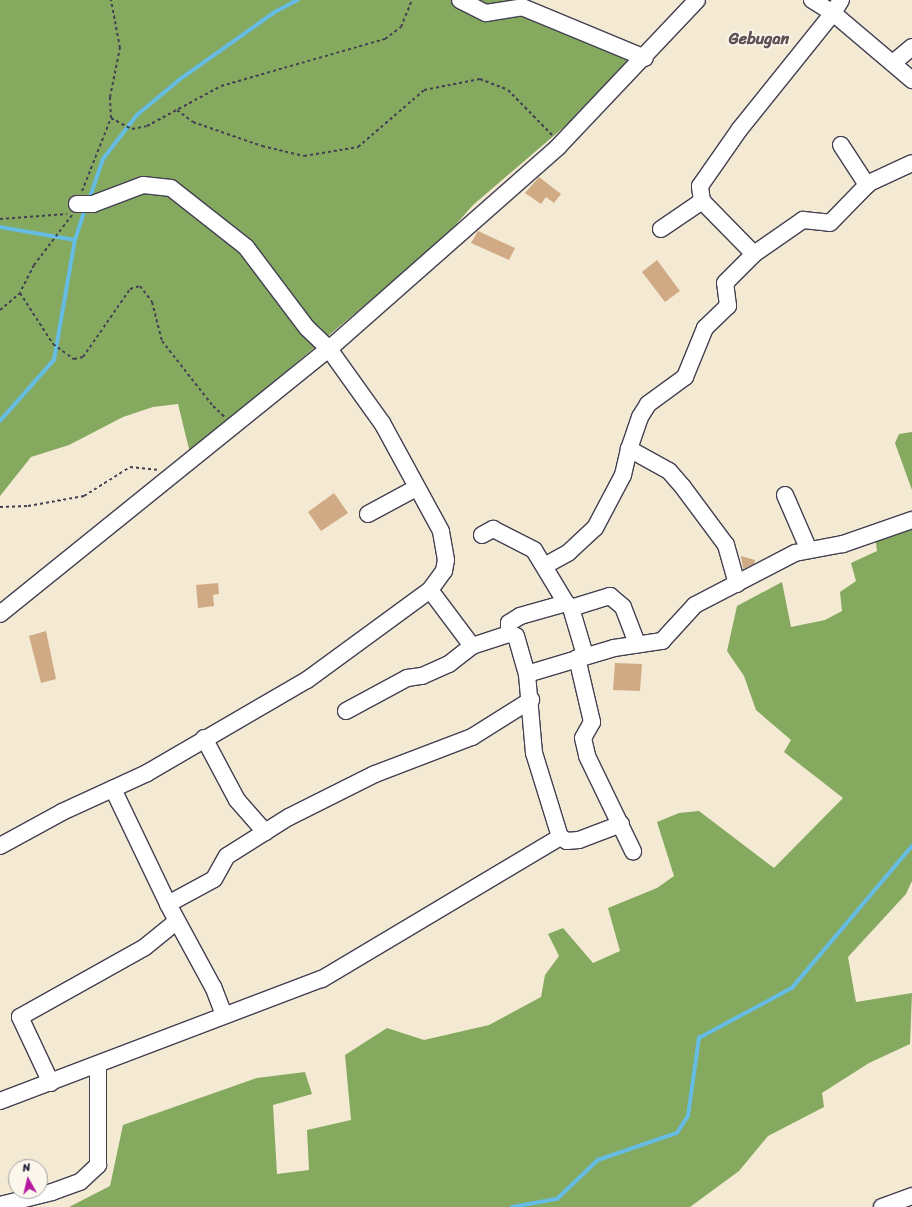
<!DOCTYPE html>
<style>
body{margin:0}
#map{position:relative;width:912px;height:1207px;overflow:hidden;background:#f4ead3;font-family:Sriracha,sans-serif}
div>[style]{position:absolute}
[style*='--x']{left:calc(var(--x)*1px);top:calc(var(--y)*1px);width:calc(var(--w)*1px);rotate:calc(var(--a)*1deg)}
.forest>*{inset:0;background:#84a95f}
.stream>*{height:3.5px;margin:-1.75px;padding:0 1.75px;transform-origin:1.75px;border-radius:1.75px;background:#66bce3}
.building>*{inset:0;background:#d0aa85}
.path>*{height:2px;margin-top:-1px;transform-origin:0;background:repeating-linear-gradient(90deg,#424052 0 3px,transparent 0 6px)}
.roads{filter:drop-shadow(1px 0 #424052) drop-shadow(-1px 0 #424052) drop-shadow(0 1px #424052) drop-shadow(0 -1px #424052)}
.minor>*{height:16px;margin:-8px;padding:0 8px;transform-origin:8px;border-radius:8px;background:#fff}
span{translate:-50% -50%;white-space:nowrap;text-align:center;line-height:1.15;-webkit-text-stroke:3.5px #fbf7ec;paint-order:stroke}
.quarter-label{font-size:16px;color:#5f5255;font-weight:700}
.north{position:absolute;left:8px;top:1159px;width:40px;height:40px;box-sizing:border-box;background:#fbf7ec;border:1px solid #a4a2a5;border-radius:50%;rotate:352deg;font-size:11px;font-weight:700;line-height:16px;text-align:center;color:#22223b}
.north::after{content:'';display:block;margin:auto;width:14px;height:18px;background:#b5179e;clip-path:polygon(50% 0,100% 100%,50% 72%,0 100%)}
</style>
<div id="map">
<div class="forest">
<div style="clip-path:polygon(0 0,518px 0,642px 48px,585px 109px,473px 205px,444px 238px,190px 453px,178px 404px,153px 407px,123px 417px,69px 445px,31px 457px,0 496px)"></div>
<div style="clip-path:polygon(912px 432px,912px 490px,895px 443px,899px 434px)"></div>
<div style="clip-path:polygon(912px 512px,912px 881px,906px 894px,848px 957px,856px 1002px,912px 993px,910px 1044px,869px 1063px,822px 1093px,824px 1107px,768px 1136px,739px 1171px,690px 1207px,69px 1207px,110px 1186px,123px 1125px,257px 1078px,305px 1072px,312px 1094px,273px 1105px,277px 1174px,309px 1170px,307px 1130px,351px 1120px,345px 1055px,387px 1028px,424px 1040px,489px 1025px,541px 997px,545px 975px,559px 956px,548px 934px,563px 928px,593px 963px,620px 951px,608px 908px,657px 888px,674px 876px,657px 822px,679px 813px,699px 811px,774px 868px,843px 798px,784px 752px,791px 740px,756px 710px,744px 676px,727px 651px,737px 606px,782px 582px,791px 627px,825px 620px,842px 611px,840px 592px,856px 581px,851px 563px,877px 551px,874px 527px)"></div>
</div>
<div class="stream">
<div style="--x:89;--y:200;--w:43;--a:-71.1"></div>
<div style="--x:103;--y:159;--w:56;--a:-52.3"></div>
<div style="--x:137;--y:115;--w:55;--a:-39.8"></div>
<div style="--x:179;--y:80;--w:118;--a:-35.3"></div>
<div style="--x:275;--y:12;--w:26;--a:-28"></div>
<div style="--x:0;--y:227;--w:76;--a:9.8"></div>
<div style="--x:0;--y:421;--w:81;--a:-48.5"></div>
<div style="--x:54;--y:360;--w:122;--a:-80.1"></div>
<div style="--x:75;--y:240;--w:33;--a:-72"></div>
<div style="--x:512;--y:1207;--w:46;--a:-10.1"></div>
<div style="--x:557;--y:1199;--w:57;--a:-43.6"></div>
<div style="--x:598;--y:1160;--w:83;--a:-18.9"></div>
<div style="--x:677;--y:1133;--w:20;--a:-57"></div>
<div style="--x:688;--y:1116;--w:79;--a:-82"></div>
<div style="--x:699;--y:1038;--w:106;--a:-28.3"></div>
<div style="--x:792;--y:988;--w:186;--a:-49.8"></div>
</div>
<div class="building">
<div style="clip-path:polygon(539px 177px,561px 194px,554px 203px,546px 197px,541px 204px,525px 193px)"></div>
<div style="clip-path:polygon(478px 231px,515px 248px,509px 260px,471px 243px)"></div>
<div style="clip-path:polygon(657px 260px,680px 291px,665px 302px,642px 272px)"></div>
<div style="clip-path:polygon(334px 493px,348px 513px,321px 531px,308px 512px)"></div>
<div style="clip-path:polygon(741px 556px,755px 560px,754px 564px,743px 569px)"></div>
<div style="clip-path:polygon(218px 583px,219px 594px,213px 595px,214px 606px,198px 608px,196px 585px)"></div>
<div style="clip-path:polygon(46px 631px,56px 679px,41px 683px,29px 636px)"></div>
<div style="clip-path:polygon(615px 663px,642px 664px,640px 691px,613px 690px)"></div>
</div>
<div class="path">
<div style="--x:177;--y:110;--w:20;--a:37"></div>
<div style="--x:193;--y:122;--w:73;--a:19.2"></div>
<div style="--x:262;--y:146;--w:43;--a:13.4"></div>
<div style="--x:304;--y:156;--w:55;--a:-9.5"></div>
<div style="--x:358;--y:147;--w:87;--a:-40.8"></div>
<div style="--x:424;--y:90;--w:57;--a:-11.1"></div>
<div style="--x:480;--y:79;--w:30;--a:21"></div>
<div style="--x:508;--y:90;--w:63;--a:45.6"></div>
<div style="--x:111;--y:118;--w:24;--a:28"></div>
<div style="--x:132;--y:129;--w:15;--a:-11"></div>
<div style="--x:147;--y:126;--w:84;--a:-28.4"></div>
<div style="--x:221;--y:86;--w:171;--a:-16"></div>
<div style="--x:385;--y:39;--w:20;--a:-37"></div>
<div style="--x:401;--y:27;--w:29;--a:-68"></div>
<div style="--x:82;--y:191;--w:79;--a:-68.3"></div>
<div style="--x:111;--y:118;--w:21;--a:-93"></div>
<div style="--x:110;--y:97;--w:50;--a:-78.5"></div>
<div style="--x:120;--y:48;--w:49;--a:-100.6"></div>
<div style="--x:72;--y:215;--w:63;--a:127.2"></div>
<div style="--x:34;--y:265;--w:31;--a:117"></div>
<div style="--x:20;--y:293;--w:61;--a:57.1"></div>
<div style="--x:53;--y:344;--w:26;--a:36"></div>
<div style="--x:74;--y:359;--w:9;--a:-13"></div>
<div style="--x:83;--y:357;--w:83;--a:-55.3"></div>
<div style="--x:130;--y:289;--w:10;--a:-17"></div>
<div style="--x:140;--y:286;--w:20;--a:53"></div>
<div style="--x:152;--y:302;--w:40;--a:75.6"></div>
<div style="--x:162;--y:341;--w:83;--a:51.9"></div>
<div style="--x:213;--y:406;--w:16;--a:43"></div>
<div style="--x:0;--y:219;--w:67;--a:-4.3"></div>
<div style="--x:0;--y:310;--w:26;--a:-40"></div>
<div style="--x:0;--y:507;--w:28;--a:-2"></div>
<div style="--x:28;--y:506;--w:57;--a:-10.1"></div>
<div style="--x:84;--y:496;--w:54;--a:-32.2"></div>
<div style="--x:130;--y:467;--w:27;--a:6"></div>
</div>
<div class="roads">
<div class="minor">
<div style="--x:460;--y:0;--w:29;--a:27"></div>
<div style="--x:486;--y:13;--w:36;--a:-9"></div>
<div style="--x:522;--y:7;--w:133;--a:22.5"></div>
<div style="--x:841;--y:0;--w:15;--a:122"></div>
<div style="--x:833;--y:13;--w:104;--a:40.3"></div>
<div style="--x:893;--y:63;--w:25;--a:-40"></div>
<div style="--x:841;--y:145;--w:48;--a:57"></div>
<div style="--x:661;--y:229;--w:50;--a:-34.3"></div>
<div style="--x:754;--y:254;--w:74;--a:-134.5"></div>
<div style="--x:702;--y:201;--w:15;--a:-98"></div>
<div style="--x:700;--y:186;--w:68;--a:-55.1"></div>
<div style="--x:739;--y:130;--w:150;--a:-51.2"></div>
<div style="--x:833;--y:13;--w:25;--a:-148"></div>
<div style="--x:785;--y:495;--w:58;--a:66.5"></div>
<div style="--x:368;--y:514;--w:55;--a:-28.4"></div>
<div style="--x:482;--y:535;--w:13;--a:-29"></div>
<div style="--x:493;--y:529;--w:46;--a:27.1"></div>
<div style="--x:534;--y:550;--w:62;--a:58.9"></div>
<div style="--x:546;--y:565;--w:26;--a:-29"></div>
<div style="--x:569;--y:552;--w:35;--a:-43"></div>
<div style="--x:595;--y:528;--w:60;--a:-62.2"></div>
<div style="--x:623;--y:475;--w:27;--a:-77"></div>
<div style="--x:737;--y:584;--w:41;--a:-105.8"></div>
<div style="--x:726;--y:545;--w:72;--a:-126.6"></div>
<div style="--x:683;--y:487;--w:21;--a:-131"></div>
<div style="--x:669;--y:471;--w:46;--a:-151.2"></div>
<div style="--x:629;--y:449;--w:34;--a:-71"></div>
<div style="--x:640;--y:417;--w:15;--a:-58"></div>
<div style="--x:648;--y:404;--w:46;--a:-36.1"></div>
<div style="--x:685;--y:377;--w:53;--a:-67.8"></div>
<div style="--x:705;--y:328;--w:32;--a:-44"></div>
<div style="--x:728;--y:306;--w:23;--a:-97"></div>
<div style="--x:725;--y:283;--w:41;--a:-45"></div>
<div style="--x:754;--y:254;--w:60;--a:-34.8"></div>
<div style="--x:803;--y:220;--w:27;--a:6"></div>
<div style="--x:830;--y:223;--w:56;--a:-45.7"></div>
<div style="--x:869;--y:183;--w:47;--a:-24.9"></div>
<div style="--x:430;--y:590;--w:24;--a:-54"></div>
<div style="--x:444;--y:571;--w:11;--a:-80"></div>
<div style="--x:446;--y:560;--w:29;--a:-100"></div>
<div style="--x:441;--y:531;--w:123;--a:-118.6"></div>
<div style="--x:382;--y:423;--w:91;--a:-125.6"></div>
<div style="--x:329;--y:349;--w:305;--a:-41.4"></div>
<div style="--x:558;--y:147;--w:202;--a:-46.6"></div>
<div style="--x:0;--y:614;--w:422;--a:-38.9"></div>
<div style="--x:329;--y:349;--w:30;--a:-136"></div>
<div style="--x:307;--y:328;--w:101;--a:-127"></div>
<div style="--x:246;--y:247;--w:95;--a:-141.8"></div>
<div style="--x:171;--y:188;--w:28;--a:-174"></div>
<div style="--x:143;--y:185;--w:53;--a:159.2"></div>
<div style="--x:93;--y:204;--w:16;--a:180"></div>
<div style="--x:509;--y:634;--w:11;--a:-90"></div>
<div style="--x:509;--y:623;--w:13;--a:-32"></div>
<div style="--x:520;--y:616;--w:48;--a:-15.8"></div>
<div style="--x:566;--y:603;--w:7;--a:45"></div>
<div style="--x:585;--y:655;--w:49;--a:-106.6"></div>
<div style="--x:571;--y:608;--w:41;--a:-17.1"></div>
<div style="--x:610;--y:596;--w:17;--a:40"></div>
<div style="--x:623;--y:607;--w:40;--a:69"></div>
<div style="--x:577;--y:658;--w:66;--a:76.8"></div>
<div style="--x:592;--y:722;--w:18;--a:119"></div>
<div style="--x:583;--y:738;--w:18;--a:77"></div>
<div style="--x:587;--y:756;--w:106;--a:64.2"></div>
<div style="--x:346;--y:711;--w:69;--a:-28.4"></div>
<div style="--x:407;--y:678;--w:15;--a:-8"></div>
<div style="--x:422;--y:676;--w:30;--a:-24"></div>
<div style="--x:449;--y:664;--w:29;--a:-38"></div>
<div style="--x:204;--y:738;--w:70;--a:62"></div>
<div style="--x:237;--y:800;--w:43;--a:48.8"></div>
<div style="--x:113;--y:789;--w:127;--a:64.4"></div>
<div style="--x:560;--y:837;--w:8;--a:30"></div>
<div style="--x:567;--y:841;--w:12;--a:-5"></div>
<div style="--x:579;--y:840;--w:45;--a:-20.9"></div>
<div style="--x:0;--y:846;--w:71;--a:-28.7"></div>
<div style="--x:62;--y:812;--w:94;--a:-24.6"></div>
<div style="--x:147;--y:773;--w:185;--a:-30.2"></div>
<div style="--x:307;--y:680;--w:152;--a:-36.2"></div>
<div style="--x:430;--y:590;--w:70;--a:53.1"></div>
<div style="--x:472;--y:646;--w:39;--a:-18"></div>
<div style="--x:509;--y:634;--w:7;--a:16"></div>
<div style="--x:516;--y:636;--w:40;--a:74"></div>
<div style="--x:224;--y:1015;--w:30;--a:-111"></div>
<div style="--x:213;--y:987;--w:94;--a:-118.5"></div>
<div style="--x:168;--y:904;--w:52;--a:-28.5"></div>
<div style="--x:214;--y:879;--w:26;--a:-61"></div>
<div style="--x:227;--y:856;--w:73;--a:-32.2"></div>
<div style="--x:289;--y:817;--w:96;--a:-26.6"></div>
<div style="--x:375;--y:774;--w:104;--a:-20.9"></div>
<div style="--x:472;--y:737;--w:70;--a:-32.1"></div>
<div style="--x:51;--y:1083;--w:73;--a:-115.2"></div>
<div style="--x:20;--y:1017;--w:143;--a:-29.2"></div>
<div style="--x:145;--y:947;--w:40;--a:-39"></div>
<div style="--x:0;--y:1101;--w:344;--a:-20.8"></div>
<div style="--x:322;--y:979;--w:277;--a:-30.8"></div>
<div style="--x:560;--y:837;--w:88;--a:-107.2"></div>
<div style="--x:534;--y:753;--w:79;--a:-95.1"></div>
<div style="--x:527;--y:674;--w:91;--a:-16.6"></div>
<div style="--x:614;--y:648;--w:49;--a:-8.3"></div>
<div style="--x:662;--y:641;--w:49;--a:-47.5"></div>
<div style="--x:695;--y:605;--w:113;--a:-27.5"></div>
<div style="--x:795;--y:553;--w:49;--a:-10.6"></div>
<div style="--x:843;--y:544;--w:73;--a:-19.2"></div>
<div style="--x:0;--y:1205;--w:54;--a:-14"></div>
<div style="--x:52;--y:1192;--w:30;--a:-20"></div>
<div style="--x:80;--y:1182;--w:25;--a:-43"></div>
<div style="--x:98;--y:1165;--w:100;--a:-90"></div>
<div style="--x:882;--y:1207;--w:32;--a:-20"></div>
</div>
</div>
<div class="quarter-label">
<span style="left:759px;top:39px">Gebugan</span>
</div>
<div class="north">N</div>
</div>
